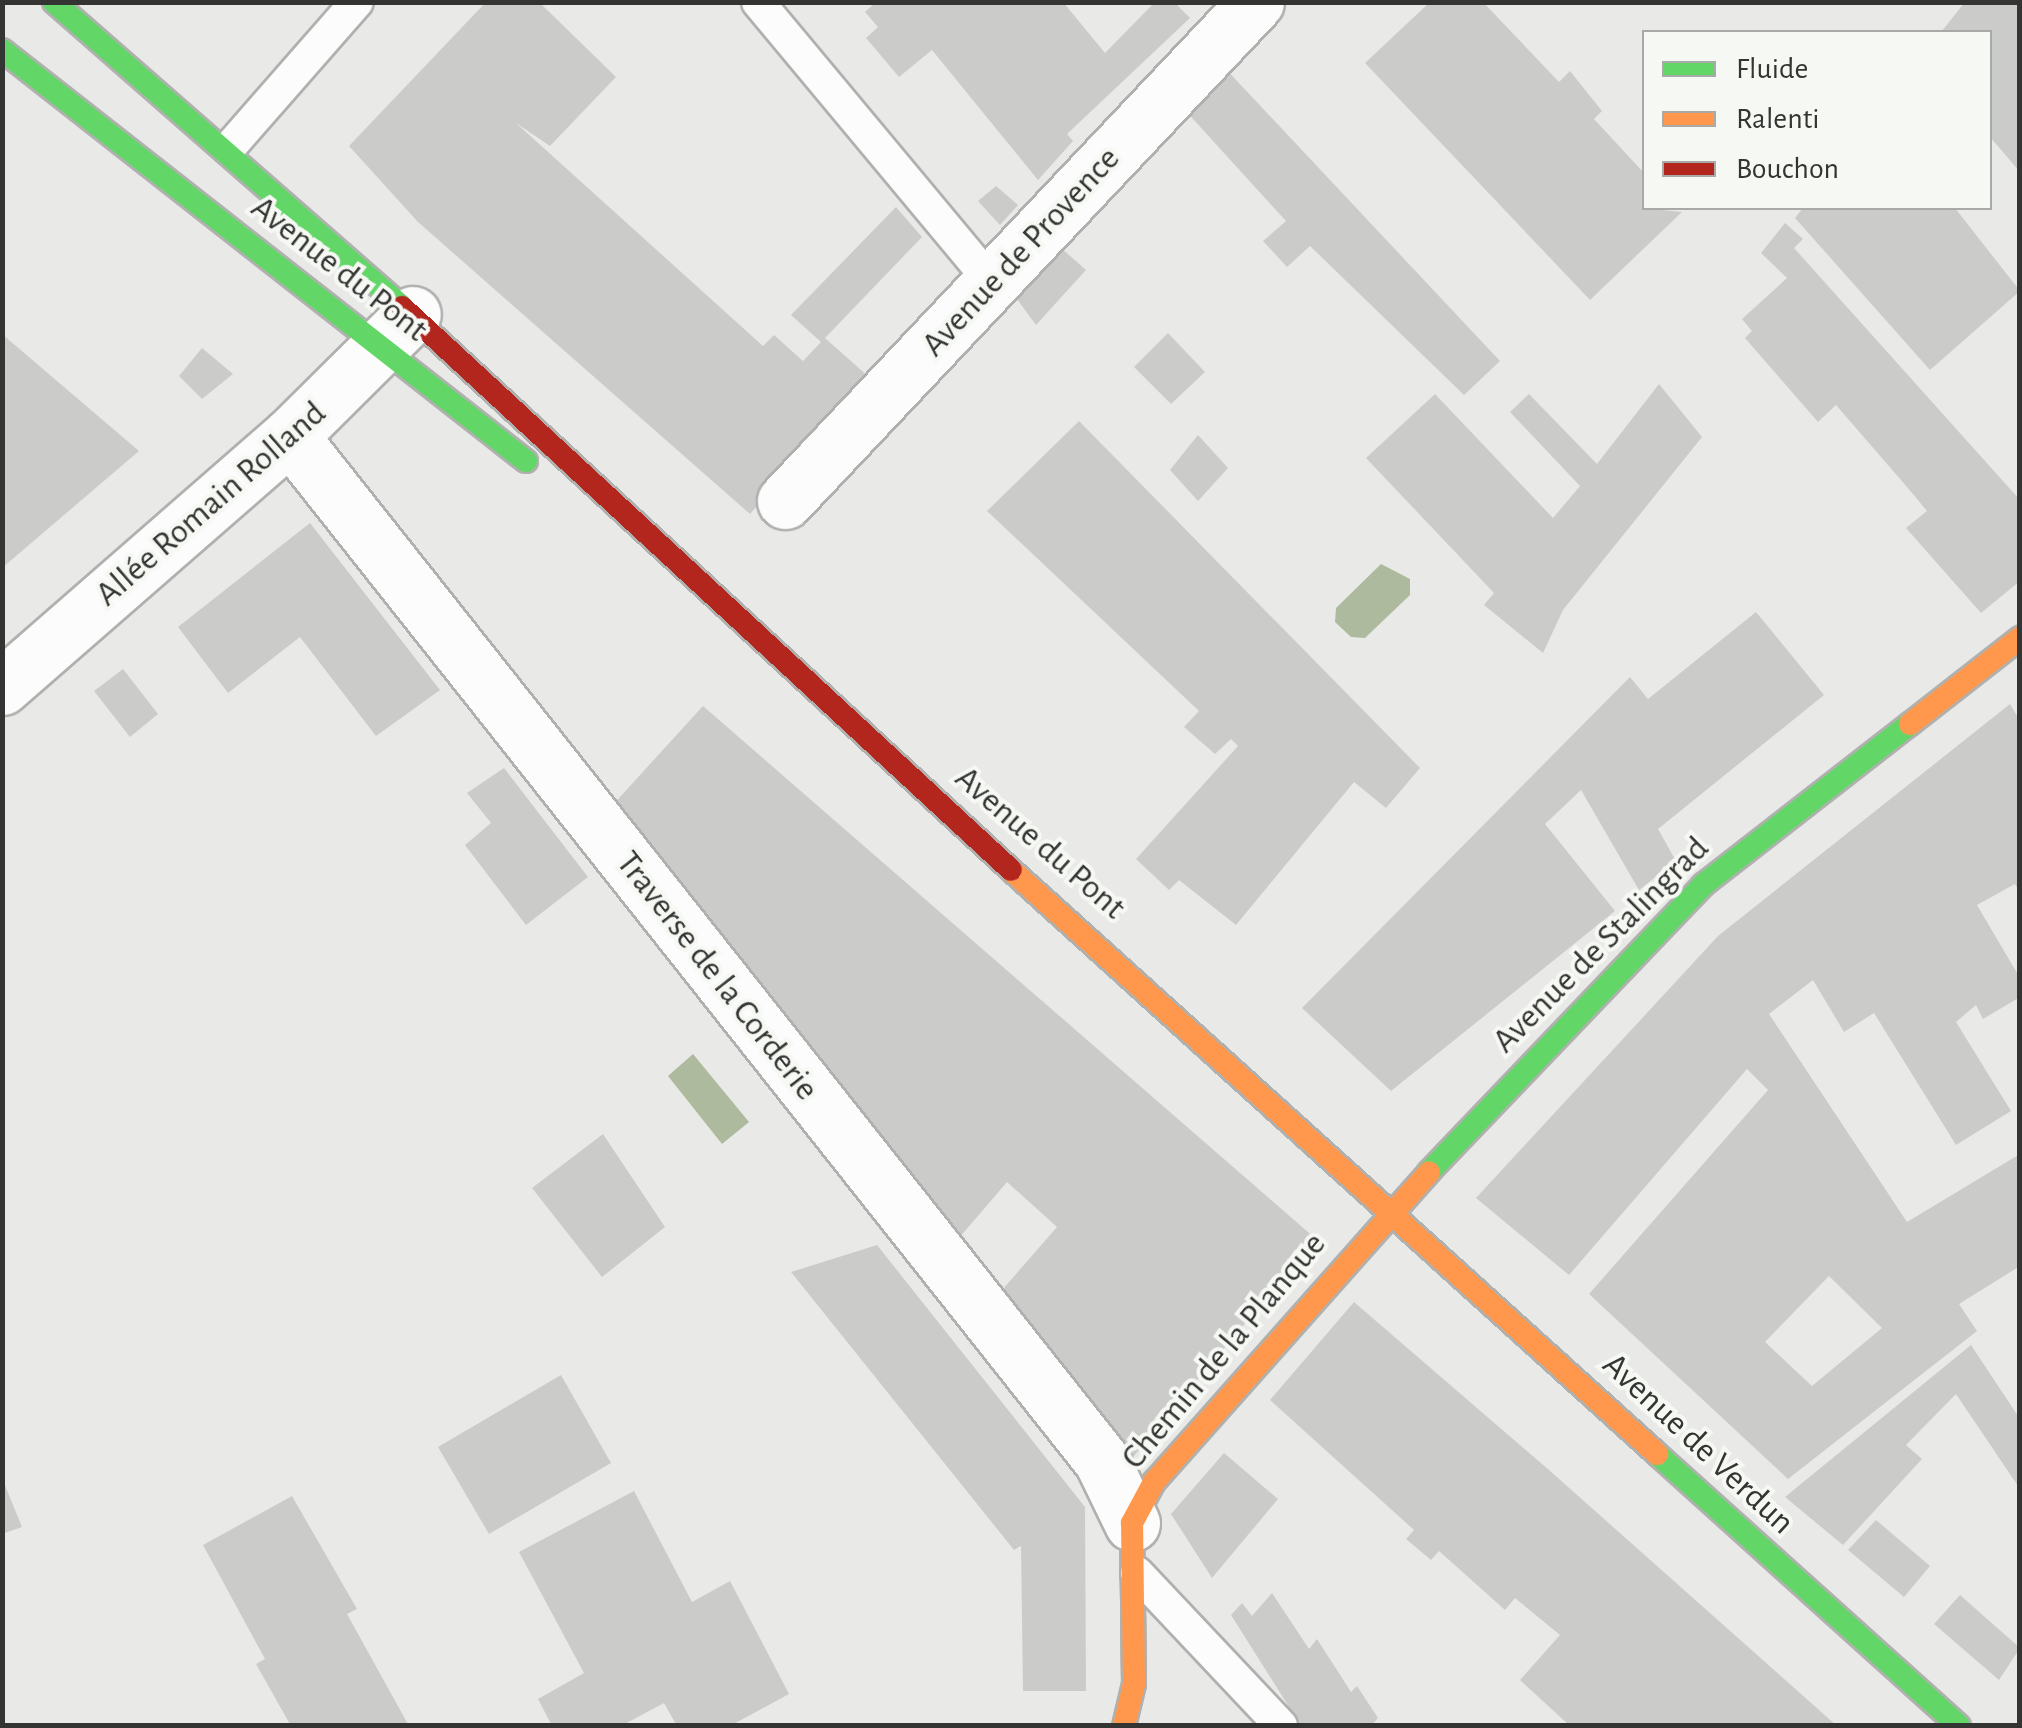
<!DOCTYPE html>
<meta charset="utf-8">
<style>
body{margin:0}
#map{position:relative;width:2022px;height:1728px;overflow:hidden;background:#e9eae8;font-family:"Alegreya Sans",sans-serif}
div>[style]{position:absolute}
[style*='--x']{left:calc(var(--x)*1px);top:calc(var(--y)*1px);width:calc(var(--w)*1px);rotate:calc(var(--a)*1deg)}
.water>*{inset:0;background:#aeba9e}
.building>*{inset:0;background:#cbccca}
.roads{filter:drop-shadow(2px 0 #b0b1af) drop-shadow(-2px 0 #b0b1af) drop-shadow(0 2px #b0b1af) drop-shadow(0 -2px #b0b1af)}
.lane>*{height:32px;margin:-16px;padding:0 16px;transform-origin:16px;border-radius:16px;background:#fcfcfc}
.street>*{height:55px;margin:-27.5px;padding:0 27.5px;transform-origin:27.5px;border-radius:27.5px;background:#fcfcfc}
.fast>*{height:22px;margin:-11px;padding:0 11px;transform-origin:11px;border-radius:11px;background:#63d668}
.slow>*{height:22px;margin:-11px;padding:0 11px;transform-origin:11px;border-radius:11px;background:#ff974d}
.jam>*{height:22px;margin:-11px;padding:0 11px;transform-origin:11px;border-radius:11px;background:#b3261e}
span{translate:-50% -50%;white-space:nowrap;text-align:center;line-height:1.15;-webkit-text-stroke:8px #f6f8f4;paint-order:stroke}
.street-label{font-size:35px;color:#343533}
.frame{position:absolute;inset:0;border:5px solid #343533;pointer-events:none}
.legend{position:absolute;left:1642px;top:30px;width:350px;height:180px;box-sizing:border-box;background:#f6f8f4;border:2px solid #a8aaa7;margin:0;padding:12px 18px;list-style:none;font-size:30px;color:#343533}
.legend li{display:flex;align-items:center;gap:20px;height:50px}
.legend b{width:50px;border:2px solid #a8aaa7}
</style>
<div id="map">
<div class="water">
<div style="clip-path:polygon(1381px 564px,1410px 579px,1410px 595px,1365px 638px,1351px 637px,1335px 622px,1336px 608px)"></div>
<div style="clip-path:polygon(693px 1054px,749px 1122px,722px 1144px,668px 1076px)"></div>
</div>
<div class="building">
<div style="clip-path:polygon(486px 2px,539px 2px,616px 77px,550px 146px,516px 123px,763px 346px,774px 335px,803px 361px,821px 342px,791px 315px,896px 207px,922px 237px,825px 338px,870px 378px,750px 514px,418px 222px,349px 146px)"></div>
<div style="clip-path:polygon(876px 2px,1063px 2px,1105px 53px,1155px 2px,1174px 2px,1190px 18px,1067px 134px,1073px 141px,1038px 180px,932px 50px,899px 77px,866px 38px,878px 27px,865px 12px)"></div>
<div style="clip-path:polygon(1430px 2px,1483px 2px,1559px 82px,1570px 71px,1602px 111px,1594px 119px,1644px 173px,1644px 208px,1682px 212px,1590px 300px,1365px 63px)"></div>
<div style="clip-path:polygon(1965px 2px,2020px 2px,2020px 172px,1990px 137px,1990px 32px,1941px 32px)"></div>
<div style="clip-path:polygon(1222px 65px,1500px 361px,1464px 395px,1310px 246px,1287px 267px,1263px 241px,1286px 221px,1183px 108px)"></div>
<div style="clip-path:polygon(996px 186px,1018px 205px,1000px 225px,978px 201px)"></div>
<div style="clip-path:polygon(1803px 208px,1955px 208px,2020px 291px,1930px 370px,1795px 218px)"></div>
<div style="clip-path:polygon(1785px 223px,1803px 239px,1794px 248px,2020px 500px,2020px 581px,1981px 613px,1906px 528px,1927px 511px,1907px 487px,1836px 405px,1818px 422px,1745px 338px,1752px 331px,1742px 319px,1787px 278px,1761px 253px)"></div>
<div style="clip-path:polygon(1051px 239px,1086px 270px,1036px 325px,1008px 287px)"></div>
<div style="clip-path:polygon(1168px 333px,1205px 372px,1171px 404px,1134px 367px)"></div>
<div style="clip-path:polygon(2px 334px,139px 451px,2px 568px)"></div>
<div style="clip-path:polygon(202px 348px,233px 374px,202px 399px,179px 376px)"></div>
<div style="clip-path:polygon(1659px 384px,1702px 437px,1563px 610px,1543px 653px,1484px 605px,1494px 593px,1366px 458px,1435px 394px,1553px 518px,1580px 486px,1510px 412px,1529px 394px,1597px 464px)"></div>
<div style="clip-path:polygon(1079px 421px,1420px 768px,1386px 808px,1354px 782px,1236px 925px,1179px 880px,1169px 890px,1136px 859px,1238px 746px,1231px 739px,1215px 754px,1184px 727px,1199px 711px,987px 511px)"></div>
<div style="clip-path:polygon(1198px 435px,1228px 468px,1198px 501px,1170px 470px)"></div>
<div style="clip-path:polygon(310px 523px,440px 690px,376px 736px,300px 637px,228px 693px,178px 627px)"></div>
<div style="clip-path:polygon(1756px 612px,1824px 695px,1658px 829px,1676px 861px,1639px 890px,1581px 790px,1545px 824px,1615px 911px,1391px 1091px,1302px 1008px,1630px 677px,1648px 699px)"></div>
<div style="clip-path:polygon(123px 669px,158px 714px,130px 737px,94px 691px)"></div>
<div style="clip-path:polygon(evenodd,2010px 704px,2020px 721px,2020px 893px,2015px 884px,1977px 905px,2020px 978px,2020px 997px,1983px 1019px,1976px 1005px,1956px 1022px,2011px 1111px,1956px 1145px,1874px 1013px,1844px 1032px,1813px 980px,1769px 1014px,1907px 1222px,2020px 1154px,2020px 1266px,1959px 1304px,1977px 1331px,1788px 1479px,1589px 1294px,1768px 1090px,1747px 1069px,1569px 1275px,1476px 1198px,1718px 936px,2010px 704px,1829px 1276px,1882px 1328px,1812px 1386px,1765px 1342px,1829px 1276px)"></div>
<div style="clip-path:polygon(703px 706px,1316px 1239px,1129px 1462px,995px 1298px,1057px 1227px,1007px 1182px,953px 1245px,609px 809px)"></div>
<div style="clip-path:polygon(504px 768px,588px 877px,526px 925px,465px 845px,491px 823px,467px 793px)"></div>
<div style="clip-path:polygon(603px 1134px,665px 1227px,602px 1277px,532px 1188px)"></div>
<div style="clip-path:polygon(877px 1245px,1085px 1507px,1086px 1691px,1023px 1691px,1021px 1546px,1014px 1550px,791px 1272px)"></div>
<div style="clip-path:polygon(1354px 1302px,1549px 1470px,1837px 1726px,1570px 1726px,1520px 1680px,1560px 1635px,1515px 1598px,1505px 1610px,1439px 1551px,1431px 1560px,1406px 1539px,1414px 1530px,1270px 1400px)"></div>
<div style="clip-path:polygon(1971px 1345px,2020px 1419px,2020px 1489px,1956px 1394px,1906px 1445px,1922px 1459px,1843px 1545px,1785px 1497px)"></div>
<div style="clip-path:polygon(561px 1375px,611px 1463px,489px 1534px,438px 1447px)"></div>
<div style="clip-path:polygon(1224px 1453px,1278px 1499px,1212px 1578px,1171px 1514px)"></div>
<div style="clip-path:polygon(2px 1478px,22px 1527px,2px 1534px)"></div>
<div style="clip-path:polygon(634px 1491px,692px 1602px,730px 1581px,789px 1694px,730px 1726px,677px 1726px,664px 1703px,621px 1726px,552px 1726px,538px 1699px,584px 1673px,519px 1552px)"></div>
<div style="clip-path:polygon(292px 1496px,357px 1609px,347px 1614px,409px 1726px,291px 1726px,256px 1664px,265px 1659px,203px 1545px)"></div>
<div style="clip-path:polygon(1876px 1520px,1930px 1566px,1904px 1597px,1848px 1550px)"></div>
<div style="clip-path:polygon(1272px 1593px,1309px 1649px,1317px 1639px,1351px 1692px,1357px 1686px,1378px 1718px,1371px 1726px,1301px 1726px,1231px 1615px,1242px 1603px,1252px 1616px)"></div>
<div style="clip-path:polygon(1960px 1595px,2020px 1648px,1999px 1680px,1934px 1624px)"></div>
</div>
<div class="roads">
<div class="lane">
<div style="--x:758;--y:2;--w:366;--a:50.2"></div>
<div style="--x:229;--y:148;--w:194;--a:-48.8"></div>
<div style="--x:1137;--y:1573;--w:210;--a:46.7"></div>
</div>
<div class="street">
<div style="--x:290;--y:436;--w:1308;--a:51.61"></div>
<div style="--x:1102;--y:1461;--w:69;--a:64.2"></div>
<div style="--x:785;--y:501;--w:686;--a:-46.65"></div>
<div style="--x:2;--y:687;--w:382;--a:-41.1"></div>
<div style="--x:290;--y:436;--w:173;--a:-44.8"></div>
</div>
<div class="fast">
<div style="--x:54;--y:2;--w:463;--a:41.2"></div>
<div style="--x:2;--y:50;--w:666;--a:38.11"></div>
<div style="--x:1429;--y:1172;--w:397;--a:-46.3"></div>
<div style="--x:1703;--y:885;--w:262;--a:-37.9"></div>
<div style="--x:1657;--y:1454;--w:406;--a:42"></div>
</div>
<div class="slow">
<div style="--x:1910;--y:724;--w:140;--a:-38"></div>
<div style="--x:1011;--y:870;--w:871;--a:42.11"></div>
<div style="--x:1124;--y:1726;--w:43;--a:-76.6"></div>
<div style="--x:1134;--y:1684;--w:161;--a:-90.7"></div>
<div style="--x:1132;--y:1523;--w:47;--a:-61.8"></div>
<div style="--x:1154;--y:1482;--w:414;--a:-48.4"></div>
</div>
<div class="jam">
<div style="--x:402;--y:307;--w:829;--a:42.75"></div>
</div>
</div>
<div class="street-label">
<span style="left:1021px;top:252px;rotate:-47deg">Avenue de Provence</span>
<span style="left:339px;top:269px;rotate:38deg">Avenue du Pont</span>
<span style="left:211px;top:504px;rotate:-41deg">Allée Romain Rolland</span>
<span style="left:1040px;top:843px;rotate:41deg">Avenue du Pont</span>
<span style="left:1601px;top:945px;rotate:-45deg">Avenue de Stalingrad</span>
<span style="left:717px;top:976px;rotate:52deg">Traverse de la Corderie</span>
<span style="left:1224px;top:1351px;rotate:-50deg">Chemin de la Planque</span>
<span style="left:1698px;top:1444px;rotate:43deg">Avenue de Verdun</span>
</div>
<div class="frame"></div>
<ul class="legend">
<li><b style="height:12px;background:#63d668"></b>Fluide</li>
<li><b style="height:12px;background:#ff974d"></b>Ralenti</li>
<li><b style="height:12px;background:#b3261e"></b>Bouchon</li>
</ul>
</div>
